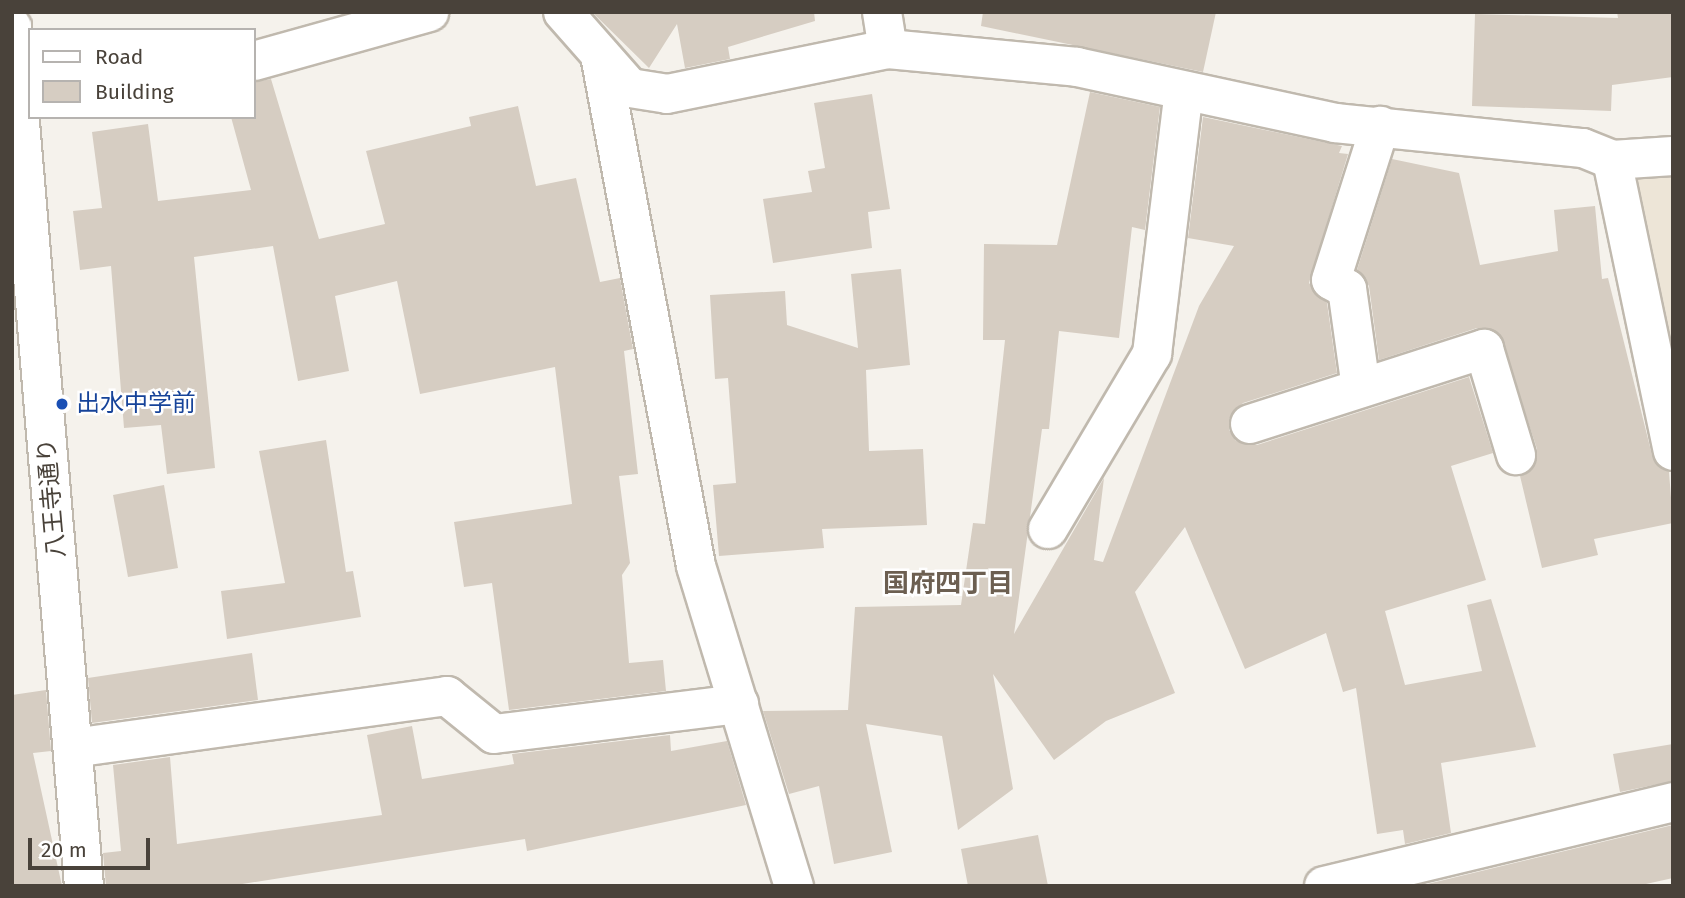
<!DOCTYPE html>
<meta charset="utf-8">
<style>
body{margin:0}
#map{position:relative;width:1685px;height:898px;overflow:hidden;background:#f5f2ec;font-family:"Fira Sans","Noto Sans JP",sans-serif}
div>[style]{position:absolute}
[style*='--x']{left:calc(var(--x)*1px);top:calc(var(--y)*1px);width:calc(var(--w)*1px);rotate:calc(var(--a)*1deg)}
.education>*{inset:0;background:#ede5d7}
.building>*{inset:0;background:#d6cdc2}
.roads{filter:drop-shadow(2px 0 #c0b9ae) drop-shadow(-2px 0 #c0b9ae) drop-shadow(0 2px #c0b9ae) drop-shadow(0 -2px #c0b9ae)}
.minor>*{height:38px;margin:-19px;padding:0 19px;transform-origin:19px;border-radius:19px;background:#fff}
.dots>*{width:19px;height:19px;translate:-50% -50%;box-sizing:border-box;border:4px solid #fff;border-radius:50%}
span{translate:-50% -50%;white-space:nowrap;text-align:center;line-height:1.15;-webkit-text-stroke:5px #fff;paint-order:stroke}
.transit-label{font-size:24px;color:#164399}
.left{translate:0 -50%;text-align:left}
.street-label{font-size:24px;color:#49423a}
.neighbourhood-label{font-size:26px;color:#6c5f51;font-weight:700}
.frame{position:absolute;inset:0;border:14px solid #49423a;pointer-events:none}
.legend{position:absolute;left:28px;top:28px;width:228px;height:91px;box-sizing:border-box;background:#fff;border:2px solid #b6b3b0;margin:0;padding:9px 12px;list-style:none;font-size:21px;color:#49423a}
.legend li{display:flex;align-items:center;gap:14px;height:35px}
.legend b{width:35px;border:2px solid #b6b3b0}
.scale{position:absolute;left:28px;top:838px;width:122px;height:32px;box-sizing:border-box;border:4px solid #49423a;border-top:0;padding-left:9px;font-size:21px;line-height:24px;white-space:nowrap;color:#49423a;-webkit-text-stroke:5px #fff;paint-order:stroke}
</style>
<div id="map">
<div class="education">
<div style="clip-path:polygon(1673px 160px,1673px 383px,1630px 162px)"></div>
</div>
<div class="building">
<div style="clip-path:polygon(592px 12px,814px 12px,815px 21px,728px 47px,730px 59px,685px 68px,677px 24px,649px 68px)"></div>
<div style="clip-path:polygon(983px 12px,1216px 12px,1203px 72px,981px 26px)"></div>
<div style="clip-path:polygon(1617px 12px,1673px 12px,1673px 77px,1612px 85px,1611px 111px,1472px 106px,1475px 14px,1618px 18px)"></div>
<div style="clip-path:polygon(271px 79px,319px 239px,385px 224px,366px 151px,471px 126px,469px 117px,518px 106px,536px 186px,576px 178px,600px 282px,620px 278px,633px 349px,624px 351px,638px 474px,619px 476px,630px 563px,622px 575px,629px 663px,663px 660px,666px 691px,509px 710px,492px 583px,464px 587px,454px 522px,572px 504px,555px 367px,420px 394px,397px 281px,335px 296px,349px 371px,298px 381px,273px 246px,194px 257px,215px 468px,167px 474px,161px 425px,124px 428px,111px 266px,80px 270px,73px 211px,102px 208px,92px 132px,148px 124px,158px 201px,251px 190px,231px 117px,254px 117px,254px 82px)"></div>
<div style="clip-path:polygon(1090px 92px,1160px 107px,1145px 230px,1132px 227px,1119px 338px,1059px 331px,1049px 429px,1042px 429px,1014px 634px,1104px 478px,1094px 560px,1103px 562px,1199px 306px,1234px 246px,1188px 238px,1203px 117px,1342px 146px,1339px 153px,1348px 154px,1309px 283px,1327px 303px,1337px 373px,1243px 403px,1229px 419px,1229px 430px,1236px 441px,1257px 445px,1469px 377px,1493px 453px,1451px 466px,1486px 580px,1385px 611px,1405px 685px,1482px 671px,1467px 605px,1491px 599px,1536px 747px,1441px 763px,1451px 833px,1405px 844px,1403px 830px,1377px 834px,1356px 688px,1343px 692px,1326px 633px,1245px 669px,1185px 527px,1135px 592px,1175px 693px,1106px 721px,1054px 760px,993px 674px,1013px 789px,958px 830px,942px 736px,866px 724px,892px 852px,834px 864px,819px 786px,789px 794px,763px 711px,848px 710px,855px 607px,961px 605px,973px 523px,985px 524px,1005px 340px,983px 340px,984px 244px,1057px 245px)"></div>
<div style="clip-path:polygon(872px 94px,890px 209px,868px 212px,872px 248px,773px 263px,763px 199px,812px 192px,808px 171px,825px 168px,814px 103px)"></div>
<div style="clip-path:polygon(1392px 159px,1459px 173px,1480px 265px,1558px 251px,1554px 210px,1595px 206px,1602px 279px,1608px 278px,1652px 455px,1669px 472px,1673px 523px,1594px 539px,1598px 555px,1542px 568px,1520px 476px,1532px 469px,1537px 449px,1499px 333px,1477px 328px,1379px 360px,1369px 286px,1357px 270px)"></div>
<div style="clip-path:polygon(901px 269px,910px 365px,866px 370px,869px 451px,923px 449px,927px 525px,822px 529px,824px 548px,719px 556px,713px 485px,736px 483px,728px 378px,715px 379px,710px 295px,785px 291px,787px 325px,858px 348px,851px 274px)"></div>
<div style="clip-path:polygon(326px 440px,346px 572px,353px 571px,361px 617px,227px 639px,221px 591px,285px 583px,259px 451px)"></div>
<div style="clip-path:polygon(164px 485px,178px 568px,128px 577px,113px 495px)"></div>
<div style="clip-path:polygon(252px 653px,258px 700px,92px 723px,88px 678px)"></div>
<div style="clip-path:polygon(46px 690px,51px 751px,33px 753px,62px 886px,12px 886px,12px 695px)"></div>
<div style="clip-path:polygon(412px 726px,422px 779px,514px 764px,512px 754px,670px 735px,671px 751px,727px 741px,746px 805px,527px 851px,525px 839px,230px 886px,106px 886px,103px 853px,121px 851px,113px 765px,170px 757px,177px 844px,382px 815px,367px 735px)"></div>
<div style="clip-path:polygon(1673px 744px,1673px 781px,1620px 792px,1613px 754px)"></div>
<div style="clip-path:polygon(1673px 825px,1673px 878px,1637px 886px,1419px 886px)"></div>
<div style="clip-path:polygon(1038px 835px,1048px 886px,968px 886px,961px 849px)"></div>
</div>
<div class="roads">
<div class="minor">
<div style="--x:563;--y:12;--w:101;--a:48.6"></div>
<div style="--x:630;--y:88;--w:37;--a:9"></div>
<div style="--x:667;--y:94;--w:226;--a:-11.5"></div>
<div style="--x:888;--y:49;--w:190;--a:5.4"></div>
<div style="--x:1077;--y:67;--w:264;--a:12.2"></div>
<div style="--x:1335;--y:123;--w:249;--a:5.8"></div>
<div style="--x:1583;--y:148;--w:31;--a:22"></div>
<div style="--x:1612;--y:160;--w:297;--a:78.2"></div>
<div style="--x:882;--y:12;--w:37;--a:81"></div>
<div style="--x:12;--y:27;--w:862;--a:85.21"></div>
<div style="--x:600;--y:55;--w:520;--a:79.36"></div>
<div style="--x:696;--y:566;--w:335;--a:73"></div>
<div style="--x:254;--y:61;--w:182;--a:-15.6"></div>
<div style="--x:1612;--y:160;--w:61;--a:-3.8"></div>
<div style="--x:1361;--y:388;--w:100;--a:-98"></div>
<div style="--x:1347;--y:289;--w:18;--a:-151"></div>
<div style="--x:1331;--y:280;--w:162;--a:-72.3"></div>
<div style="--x:1250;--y:424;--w:246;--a:-17.8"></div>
<div style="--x:1484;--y:349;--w:111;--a:73.2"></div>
<div style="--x:1048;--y:529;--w:204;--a:-59.3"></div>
<div style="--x:1152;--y:354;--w:265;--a:-83.1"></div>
<div style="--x:73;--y:748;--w:378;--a:-7.9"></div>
<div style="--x:447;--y:696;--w:60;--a:39"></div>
<div style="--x:494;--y:734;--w:247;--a:-7"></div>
<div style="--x:1324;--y:886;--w:359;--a:-13.5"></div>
</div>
</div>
<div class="dots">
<div style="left:62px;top:404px;background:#1a4fb4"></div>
</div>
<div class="transit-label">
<span class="left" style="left:76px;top:404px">出水中学前</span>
</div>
<div class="street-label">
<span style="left:52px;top:498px;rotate:-95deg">八王寺通り</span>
</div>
<div class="neighbourhood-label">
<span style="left:948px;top:584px">国府四丁目</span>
</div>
<div class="frame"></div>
<ul class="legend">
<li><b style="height:9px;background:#fff"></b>Road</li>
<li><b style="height:19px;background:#d6cdc2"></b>Building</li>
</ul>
<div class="scale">20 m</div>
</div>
